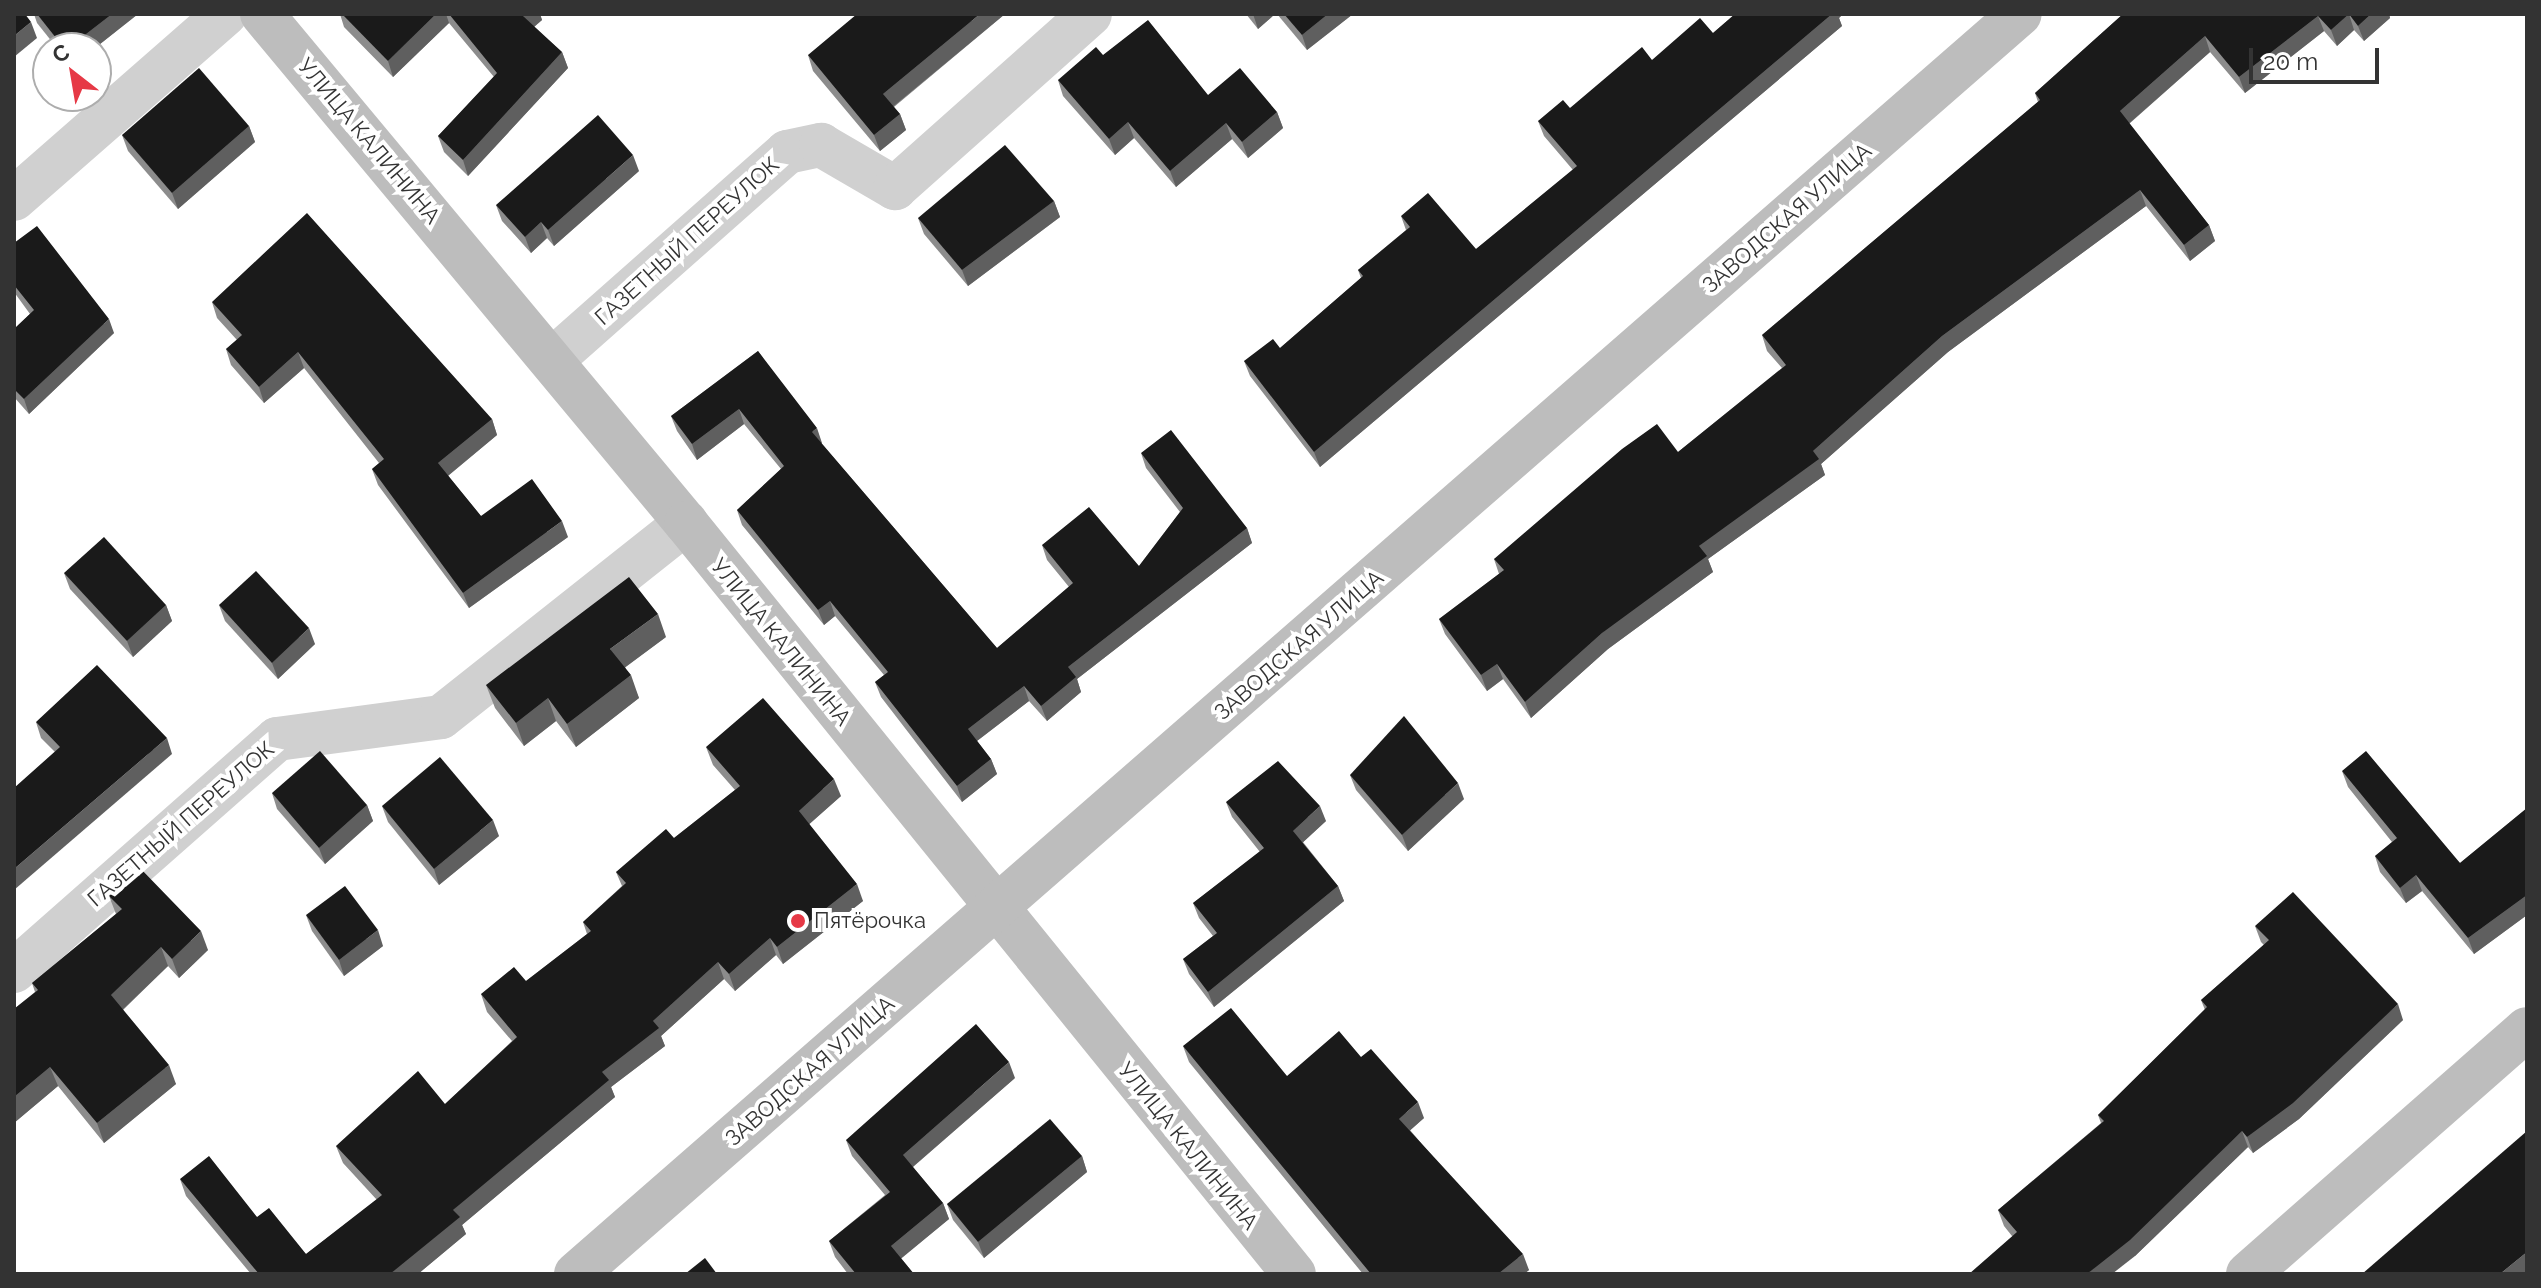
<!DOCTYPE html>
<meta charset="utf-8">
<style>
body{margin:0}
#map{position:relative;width:2541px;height:1288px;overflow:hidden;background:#fff;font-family:Raleway,sans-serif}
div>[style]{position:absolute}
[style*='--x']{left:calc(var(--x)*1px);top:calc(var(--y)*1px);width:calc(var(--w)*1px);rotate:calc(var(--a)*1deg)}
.street>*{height:44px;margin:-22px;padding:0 22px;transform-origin:22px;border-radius:22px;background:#d0d0d0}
.secondary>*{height:44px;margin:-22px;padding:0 22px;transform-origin:22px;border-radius:22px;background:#bdbdbd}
.wall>*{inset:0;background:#8c8c8c}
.shaded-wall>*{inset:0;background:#5f5f5f}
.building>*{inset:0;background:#1a1a1a}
.dots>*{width:22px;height:22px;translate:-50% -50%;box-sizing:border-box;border:4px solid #fff;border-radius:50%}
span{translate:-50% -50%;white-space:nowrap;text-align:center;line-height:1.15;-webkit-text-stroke:8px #fff;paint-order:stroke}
.street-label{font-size:22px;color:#333}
.poi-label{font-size:22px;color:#333}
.left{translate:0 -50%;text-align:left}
.frame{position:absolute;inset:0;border:16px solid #333;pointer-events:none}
.north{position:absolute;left:32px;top:32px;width:80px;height:80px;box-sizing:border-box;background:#fff;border:2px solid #adadad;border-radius:50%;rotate:329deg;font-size:22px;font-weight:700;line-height:32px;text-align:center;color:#333}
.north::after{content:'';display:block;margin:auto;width:28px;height:36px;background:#e63946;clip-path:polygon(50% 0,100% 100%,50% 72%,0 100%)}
.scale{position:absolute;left:2249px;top:48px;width:130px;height:36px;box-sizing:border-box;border:4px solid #333;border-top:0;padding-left:10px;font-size:24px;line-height:28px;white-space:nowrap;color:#333;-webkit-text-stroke:6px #fff;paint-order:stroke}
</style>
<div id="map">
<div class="street">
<div style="--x:14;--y:199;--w:281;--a:-41.2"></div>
<div style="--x:552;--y:360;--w:314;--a:-41.5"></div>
<div style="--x:787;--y:152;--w:35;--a:-12"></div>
<div style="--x:821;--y:145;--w:86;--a:30.2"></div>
<div style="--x:895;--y:188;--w:261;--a:-41.7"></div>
<div style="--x:14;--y:971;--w:351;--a:-41.4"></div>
<div style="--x:277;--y:739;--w:165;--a:-7.6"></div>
<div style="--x:441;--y:717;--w:313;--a:-38.4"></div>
</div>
<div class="secondary">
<div style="--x:262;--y:14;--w:662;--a:50.21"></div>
<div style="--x:686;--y:523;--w:966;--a:51.01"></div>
<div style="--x:576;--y:1274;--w:1916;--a:-41.11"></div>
<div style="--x:2248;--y:1274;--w:371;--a:-41.3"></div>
</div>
<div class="wall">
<div style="clip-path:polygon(34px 14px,138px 14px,95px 48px,57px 48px,37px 23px)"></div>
<div style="clip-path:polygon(340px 14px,540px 14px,542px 20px,534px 27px,562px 52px,568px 68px,468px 176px,444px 152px,438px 136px,494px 77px,449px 23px,393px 77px,344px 27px)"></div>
<div style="clip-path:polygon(1005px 14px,894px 107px,900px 114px,906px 130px,880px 151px,813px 71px,808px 55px)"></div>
<div style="clip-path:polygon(1246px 14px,1275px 14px,1258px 29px)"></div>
<div style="clip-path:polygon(1277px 14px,1353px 14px,1307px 50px)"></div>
<div style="clip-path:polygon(1735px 14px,1843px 14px,1839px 18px,1842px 26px,1320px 467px,1250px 376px,1244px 361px,1280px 348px,1361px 278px,1358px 270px,1406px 230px,1401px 216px,1476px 249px,1573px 170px,1544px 136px,1538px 121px,1570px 108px,1652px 60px,1713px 33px)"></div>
<div style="clip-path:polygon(2123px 14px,2389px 14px,2390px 18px,2364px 41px,2354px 30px,2337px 46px,2324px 31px,2245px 93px,2210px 52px,2129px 124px,2209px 225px,2215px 241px,2190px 261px,2146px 206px,1948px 352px,1821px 464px,1825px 475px,1708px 559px,1713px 572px,1608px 649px,1531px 718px,1503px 679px,1487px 691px,1445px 634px,1439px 619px,1499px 574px,1494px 559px,1678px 452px,1782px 368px,1767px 351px,1762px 335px,2038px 102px,2035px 93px)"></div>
<div style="clip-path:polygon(1103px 55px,1208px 95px,1277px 112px,1283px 128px,1248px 158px,1232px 139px,1176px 187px,1134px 138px,1115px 155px,1063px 96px,1058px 80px)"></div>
<div style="clip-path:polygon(249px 126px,255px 142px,178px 209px,128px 151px,122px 135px)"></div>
<div style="clip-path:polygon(639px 171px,554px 246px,547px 238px,531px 253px,502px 221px,496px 205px)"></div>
<div style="clip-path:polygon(1054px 201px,1060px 217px,968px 286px,924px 234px,918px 218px)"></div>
<div style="clip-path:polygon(14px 243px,114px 333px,29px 414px,14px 397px,14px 329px,30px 314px,14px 292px)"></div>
<div style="clip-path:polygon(212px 302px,492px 419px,497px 435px,448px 476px,481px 516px,568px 537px,469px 608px,378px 485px,372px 469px,379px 463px,304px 368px,264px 403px,231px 365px,226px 349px,237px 340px,217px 318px)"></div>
<div style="clip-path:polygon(758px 351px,821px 443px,997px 648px,1069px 587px,1047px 560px,1042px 545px,1139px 566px,1180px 512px,1146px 468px,1141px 453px,1247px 528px,1252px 543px,1077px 679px,1081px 692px,1047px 721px,1029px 701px,977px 741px,991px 759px,997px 774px,962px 802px,881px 697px,875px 682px,884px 675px,835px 616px,824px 625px,742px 525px,737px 510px,781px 469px,744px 424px,697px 460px,677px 431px,671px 416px)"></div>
<div style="clip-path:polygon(64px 573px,166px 605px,172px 621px,133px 657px,70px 589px)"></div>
<div style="clip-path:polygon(219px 605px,315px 644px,278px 679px,225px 621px)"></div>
<div style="clip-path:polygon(666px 637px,625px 667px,639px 698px,576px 747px,556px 721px,524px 746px,495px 708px,486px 685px)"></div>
<div style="clip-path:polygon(36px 722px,172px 754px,55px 752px,41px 738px)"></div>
<div style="clip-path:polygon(706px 747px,841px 796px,809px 824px,863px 901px,783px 964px,776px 955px,735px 991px,724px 979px,661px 1036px,665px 1046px,611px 1087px,615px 1097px,462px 1225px,466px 1234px,418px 1274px,251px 1274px,186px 1196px,180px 1179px,257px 1217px,306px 1254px,377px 1200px,343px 1163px,336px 1146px,445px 1104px,512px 1041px,487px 1012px,481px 994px,526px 981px,587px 934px,583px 922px,622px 886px,616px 872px,674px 838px,735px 790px,713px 765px)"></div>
<div style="clip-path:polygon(2342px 771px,2460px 863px,2527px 808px,2527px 915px,2474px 954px,2422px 891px,2406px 903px,2380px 872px,2375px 856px,2392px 842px,2348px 787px)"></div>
<div style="clip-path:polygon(1350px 775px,1464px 799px,1408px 851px,1356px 790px)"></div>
<div style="clip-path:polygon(272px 793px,367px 805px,373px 821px,325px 864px,277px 809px)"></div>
<div style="clip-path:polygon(1226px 802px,1326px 821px,1303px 842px,1338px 886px,1344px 901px,1214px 1007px,1189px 974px,1183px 959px,1213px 936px,1199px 918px,1193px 903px,1260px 852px,1232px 817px)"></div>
<div style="clip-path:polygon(382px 806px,499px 836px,439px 885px,388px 822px)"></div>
<div style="clip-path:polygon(109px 896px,208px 950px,179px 978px,168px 966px,123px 1010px,176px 1084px,104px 1143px,58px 1086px,14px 1123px,14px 1009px,35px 992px,32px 983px,116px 914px)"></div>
<div style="clip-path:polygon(306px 915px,383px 946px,344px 976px,312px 931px)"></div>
<div style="clip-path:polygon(2255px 926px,2403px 1020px,2299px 1119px,2253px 1153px,2248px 1147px,2135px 1256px,2012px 1236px,2004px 1226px,1998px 1210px,2101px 1123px,2098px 1115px,2205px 1010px,2201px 1000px,2264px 945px,2261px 942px)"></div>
<div style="clip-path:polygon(1183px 1046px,1287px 1076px,1424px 1118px,1410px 1130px,1529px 1270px,1524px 1274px,1363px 1274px,1189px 1062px)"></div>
<div style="clip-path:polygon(1015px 1078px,913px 1167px,943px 1203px,949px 1219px,901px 1258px,914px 1274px,848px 1274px,835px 1257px,829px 1241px,885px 1195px,852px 1156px,846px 1140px)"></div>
<div style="clip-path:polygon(1082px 1156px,1087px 1172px,984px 1258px,953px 1220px,947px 1204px)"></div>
</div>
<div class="shaded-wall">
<div style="clip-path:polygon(112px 14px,138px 14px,95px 48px,68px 48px)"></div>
<div style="clip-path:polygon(436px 14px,446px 14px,449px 23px,393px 77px,388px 61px)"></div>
<div style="clip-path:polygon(525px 14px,540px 14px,542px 20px,528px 32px,523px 16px)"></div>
<div style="clip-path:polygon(980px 14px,1005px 14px,889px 110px,883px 94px)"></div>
<div style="clip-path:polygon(1253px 14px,1275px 14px,1258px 29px)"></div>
<div style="clip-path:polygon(1328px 14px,1353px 14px,1307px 50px,1302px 35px)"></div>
<div style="clip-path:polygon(1832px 14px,1843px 14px,1839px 18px,1842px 26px,1320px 467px,1314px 452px)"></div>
<div style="clip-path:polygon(2349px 14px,2354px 30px,2337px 46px,2331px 30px)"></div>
<div style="clip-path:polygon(2371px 14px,2389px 14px,2390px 18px,2364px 41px,2358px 26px)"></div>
<div style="clip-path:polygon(2318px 16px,2324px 31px,2245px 93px,2239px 77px)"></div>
<div style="clip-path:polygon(31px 22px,37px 38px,14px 57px,14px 36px)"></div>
<div style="clip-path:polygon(2205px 36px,2210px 52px,2125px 127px,2120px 111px)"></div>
<div style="clip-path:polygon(562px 52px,568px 68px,468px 176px,463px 160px)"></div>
<div style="clip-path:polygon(1277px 112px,1283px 128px,1248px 158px,1242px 142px)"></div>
<div style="clip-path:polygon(900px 114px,906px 130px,880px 151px,874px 135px)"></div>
<div style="clip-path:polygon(1128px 122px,1134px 138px,1115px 155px,1109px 139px)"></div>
<div style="clip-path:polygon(1226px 123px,1232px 139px,1176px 187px,1170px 171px)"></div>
<div style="clip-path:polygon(249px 126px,255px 142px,178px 209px,172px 193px)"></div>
<div style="clip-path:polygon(633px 155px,639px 171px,554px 246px,548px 230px)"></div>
<div style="clip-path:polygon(2140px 190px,2146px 206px,1948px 352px,1821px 464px,1825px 475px,1708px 559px,1713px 572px,1608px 649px,1531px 718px,1525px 702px,1699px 546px,1813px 451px,1942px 336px)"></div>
<div style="clip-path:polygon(1054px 201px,1060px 217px,968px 286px,962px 270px)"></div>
<div style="clip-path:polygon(541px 222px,547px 238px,531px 253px,525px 237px)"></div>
<div style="clip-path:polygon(2209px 225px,2215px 241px,2190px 261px,2184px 245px)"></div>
<div style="clip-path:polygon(109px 319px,114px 333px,29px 414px,24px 399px)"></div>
<div style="clip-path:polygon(298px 352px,304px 368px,264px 403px,259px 387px)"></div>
<div style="clip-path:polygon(739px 409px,744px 424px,697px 460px,692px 444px)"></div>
<div style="clip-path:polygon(492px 419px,497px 435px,444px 479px,438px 463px)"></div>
<div style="clip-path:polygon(817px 428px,822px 443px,817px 447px,812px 432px)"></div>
<div style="clip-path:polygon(562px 521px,568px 537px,469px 608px,463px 593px)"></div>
<div style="clip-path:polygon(1247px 528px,1252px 543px,1077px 679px,1081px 692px,1047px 721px,1041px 706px,1068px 667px)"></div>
<div style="clip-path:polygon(830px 601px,835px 616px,824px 625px,818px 610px)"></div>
<div style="clip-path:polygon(166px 605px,172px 621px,133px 657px,127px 641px)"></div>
<div style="clip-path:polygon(658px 614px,666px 637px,619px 672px,610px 649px)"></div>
<div style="clip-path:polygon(309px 628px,315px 644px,278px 679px,272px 663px)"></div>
<div style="clip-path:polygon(1497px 664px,1503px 679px,1487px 691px,1481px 675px)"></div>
<div style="clip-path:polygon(631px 675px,639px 698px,576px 747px,567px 724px)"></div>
<div style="clip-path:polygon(1024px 686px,1029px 701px,973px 744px,968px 729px)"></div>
<div style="clip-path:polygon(548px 698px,556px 721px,524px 746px,516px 723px)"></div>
<div style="clip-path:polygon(167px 738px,172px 754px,14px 890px,14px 869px)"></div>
<div style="clip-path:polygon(991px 759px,997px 774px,962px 802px,957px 786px)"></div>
<div style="clip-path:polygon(834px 779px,841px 796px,805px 828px,799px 811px)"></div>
<div style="clip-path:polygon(1458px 783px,1464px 799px,1408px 851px,1402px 835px)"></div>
<div style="clip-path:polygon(367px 805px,373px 821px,325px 864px,319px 848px)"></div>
<div style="clip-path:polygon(1320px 806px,1326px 821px,1299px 846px,1293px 831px)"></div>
<div style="clip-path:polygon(493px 820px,499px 836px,439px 885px,434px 869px)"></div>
<div style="clip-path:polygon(2416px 875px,2422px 891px,2406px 903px,2400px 888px)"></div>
<div style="clip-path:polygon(857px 884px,863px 901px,783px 964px,777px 947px)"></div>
<div style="clip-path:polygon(1338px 886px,1344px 901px,1214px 1007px,1208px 992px)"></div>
<div style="clip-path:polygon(2527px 895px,2527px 915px,2474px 954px,2468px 938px)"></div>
<div style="clip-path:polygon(378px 930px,383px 946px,344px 976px,339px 960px)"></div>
<div style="clip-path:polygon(201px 931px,208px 950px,179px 978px,172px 959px)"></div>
<div style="clip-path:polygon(770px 938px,776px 955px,735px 991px,729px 974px)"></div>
<div style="clip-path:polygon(161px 947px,168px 966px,118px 1014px,111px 995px)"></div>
<div style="clip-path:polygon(718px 962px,724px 979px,661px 1036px,665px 1046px,611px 1087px,615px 1097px,462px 1225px,466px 1234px,418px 1274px,390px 1274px,453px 1210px,602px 1072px,653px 1021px)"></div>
<div style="clip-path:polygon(2398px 1004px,2403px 1020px,2299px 1119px,2253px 1153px,2247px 1137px)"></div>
<div style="clip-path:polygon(1009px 1062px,1015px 1078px,908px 1171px,903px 1155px)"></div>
<div style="clip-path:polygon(169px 1065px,176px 1084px,104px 1143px,97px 1123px)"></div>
<div style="clip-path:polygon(50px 1067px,58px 1086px,14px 1123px,14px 1097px)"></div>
<div style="clip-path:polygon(1418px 1102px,1424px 1118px,1405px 1135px,1399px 1119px)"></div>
<div style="clip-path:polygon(2242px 1131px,2248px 1147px,2135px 1256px,2112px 1274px,2087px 1274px)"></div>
<div style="clip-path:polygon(1082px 1156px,1087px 1172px,984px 1258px,978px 1242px)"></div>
<div style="clip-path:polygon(943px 1203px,949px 1219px,897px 1262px,891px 1246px)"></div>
<div style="clip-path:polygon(2527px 1252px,2527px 1272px,2525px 1274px,2500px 1274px)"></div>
<div style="clip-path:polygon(1523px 1254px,1529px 1270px,1524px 1274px,1498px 1274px)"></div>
</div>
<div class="building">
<div style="clip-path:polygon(14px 14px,25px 14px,31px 22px,14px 36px)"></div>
<div style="clip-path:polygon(37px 14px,112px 14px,68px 48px,64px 48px)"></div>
<div style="clip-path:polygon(342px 14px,436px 14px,388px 61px)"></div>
<div style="clip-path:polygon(449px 14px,525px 14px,523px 16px,562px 52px,463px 160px,438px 136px,497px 73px)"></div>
<div style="clip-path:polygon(857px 14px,980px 14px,883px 94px,900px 114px,874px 135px,808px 55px)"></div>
<div style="clip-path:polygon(1284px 14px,1328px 14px,1302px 35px)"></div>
<div style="clip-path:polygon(1735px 14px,1832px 14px,1314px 452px,1244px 361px,1273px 339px,1280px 348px,1363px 276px,1358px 270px,1410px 227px,1401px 216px,1428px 193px,1476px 249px,1577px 166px,1538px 121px,1563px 100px,1570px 108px,1642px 47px,1652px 60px,1700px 18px,1713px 33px)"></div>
<div style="clip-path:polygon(2123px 14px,2371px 14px,2358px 26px,2349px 14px,2331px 30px,2318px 16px,2239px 77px,2205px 36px,2120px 111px,2209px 225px,2184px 245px,2140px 190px,1942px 336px,1813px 451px,1819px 459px,1699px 546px,1707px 556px,1602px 633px,1525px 702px,1497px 664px,1481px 675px,1439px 619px,1504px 570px,1494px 559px,1622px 449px,1657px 424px,1678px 452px,1786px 365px,1762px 335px,2040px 100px,2035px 93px)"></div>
<div style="clip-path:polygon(1148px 20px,1208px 95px,1240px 68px,1277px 112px,1242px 142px,1226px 123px,1170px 171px,1128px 122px,1109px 139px,1058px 80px,1096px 47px,1103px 55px)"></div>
<div style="clip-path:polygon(199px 68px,249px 126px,172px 193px,122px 135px)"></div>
<div style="clip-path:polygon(598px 115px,633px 155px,548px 230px,541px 222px,525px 237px,496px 205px)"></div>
<div style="clip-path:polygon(1005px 145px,1054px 201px,962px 270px,918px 218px)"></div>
<div style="clip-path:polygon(307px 213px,492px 419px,438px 463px,481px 516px,532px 479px,562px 521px,463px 593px,372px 469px,384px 459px,298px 352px,259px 387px,226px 349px,242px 335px,212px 302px)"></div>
<div style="clip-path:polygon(37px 226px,109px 319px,24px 399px,14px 389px,14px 329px,34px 310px,14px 285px,14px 243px)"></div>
<div style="clip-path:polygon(758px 351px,817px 428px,812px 432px,997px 648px,1073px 583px,1042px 545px,1089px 507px,1139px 566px,1183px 508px,1141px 453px,1171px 430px,1247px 528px,1068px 667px,1076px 677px,1041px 706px,1024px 686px,968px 729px,991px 759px,957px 786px,875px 682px,888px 672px,830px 601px,818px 610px,737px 510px,784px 466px,739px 409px,692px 444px,671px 416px)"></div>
<div style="clip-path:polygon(104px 537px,166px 605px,127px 641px,64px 573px)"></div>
<div style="clip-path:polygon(256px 571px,309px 628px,272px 663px,219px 605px)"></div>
<div style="clip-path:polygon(629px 577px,658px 614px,610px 649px,631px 675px,567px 724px,548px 698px,516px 723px,486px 685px)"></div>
<div style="clip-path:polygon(97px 665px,167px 738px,14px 869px,14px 788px,60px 747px,36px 722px)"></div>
<div style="clip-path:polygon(763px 698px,834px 779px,799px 811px,857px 884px,777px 947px,770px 938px,729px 974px,718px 962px,653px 1021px,659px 1028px,602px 1072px,609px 1080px,453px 1210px,460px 1217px,390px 1274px,259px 1274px,180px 1179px,209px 1156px,257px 1217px,269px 1208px,306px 1254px,382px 1195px,336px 1146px,418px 1071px,445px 1104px,517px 1037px,481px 994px,514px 967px,526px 981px,591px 931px,583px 922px,626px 883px,616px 872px,666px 829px,674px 838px,740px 786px,706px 747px)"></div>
<div style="clip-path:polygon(1404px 716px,1458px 783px,1402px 835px,1350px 775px)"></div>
<div style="clip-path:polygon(320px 751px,367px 805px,319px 848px,272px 793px)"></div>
<div style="clip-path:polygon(2366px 751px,2460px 863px,2527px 808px,2527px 895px,2468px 938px,2416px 875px,2400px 888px,2375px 856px,2397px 838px,2342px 771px)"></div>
<div style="clip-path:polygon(440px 757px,493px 820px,434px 869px,382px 806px)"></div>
<div style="clip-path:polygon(1278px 761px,1320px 806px,1293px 831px,1338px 886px,1208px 992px,1183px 959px,1217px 933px,1193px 903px,1264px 848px,1226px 802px)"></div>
<div style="clip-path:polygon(140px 868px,201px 931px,172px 959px,161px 947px,111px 995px,169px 1065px,97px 1123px,50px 1067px,14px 1097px,14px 1009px,38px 990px,32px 983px,122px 909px,109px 896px)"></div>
<div style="clip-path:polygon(345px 886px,378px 930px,339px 960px,306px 915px)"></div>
<div style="clip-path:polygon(2293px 892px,2398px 1004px,2293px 1103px,2247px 1137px,2242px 1131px,2130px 1240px,2087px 1274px,1969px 1274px,2017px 1232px,1998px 1210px,2104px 1121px,2098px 1115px,2207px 1007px,2201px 1000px,2269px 940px,2255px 926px)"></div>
<div style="clip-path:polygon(1231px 1008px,1287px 1076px,1339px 1031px,1361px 1057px,1371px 1049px,1418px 1102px,1399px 1119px,1523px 1254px,1498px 1274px,1371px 1274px,1183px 1046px)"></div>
<div style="clip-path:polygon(976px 1024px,1009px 1062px,903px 1155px,943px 1203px,891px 1246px,914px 1274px,856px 1274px,829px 1241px,890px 1192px,846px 1140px)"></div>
<div style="clip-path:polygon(1050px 1119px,1082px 1156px,978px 1242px,947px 1204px)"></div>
<div style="clip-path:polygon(2527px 1131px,2527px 1252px,2500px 1274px,2362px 1274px)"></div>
<div style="clip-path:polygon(705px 1258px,717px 1274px,685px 1274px)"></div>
</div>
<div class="dots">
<div style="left:798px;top:921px;background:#e63946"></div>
</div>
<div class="street-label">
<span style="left:369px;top:141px;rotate:50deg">УЛИЦА КАЛИНИНА</span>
<span style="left:1787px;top:218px;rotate:-41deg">ЗАВОДСКАЯ УЛИЦА</span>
<span style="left:687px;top:241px;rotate:-42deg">ГАЗЕТНЫЙ ПЕРЕУЛОК</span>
<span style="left:781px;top:642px;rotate:51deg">УЛИЦА КАЛИНИНА</span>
<span style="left:1299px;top:645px;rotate:-41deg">ЗАВОДСКАЯ УЛИЦА</span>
<span style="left:181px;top:824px;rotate:-41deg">ГАЗЕТНЫЙ ПЕРЕУЛОК</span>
<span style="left:810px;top:1071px;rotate:-41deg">ЗАВОДСКАЯ УЛИЦА</span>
<span style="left:1188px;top:1146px;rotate:51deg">УЛИЦА КАЛИНИНА</span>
</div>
<div class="poi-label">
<span class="left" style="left:814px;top:921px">Пятёрочка</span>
</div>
<div class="frame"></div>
<div class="north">С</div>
<div class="scale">20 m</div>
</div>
